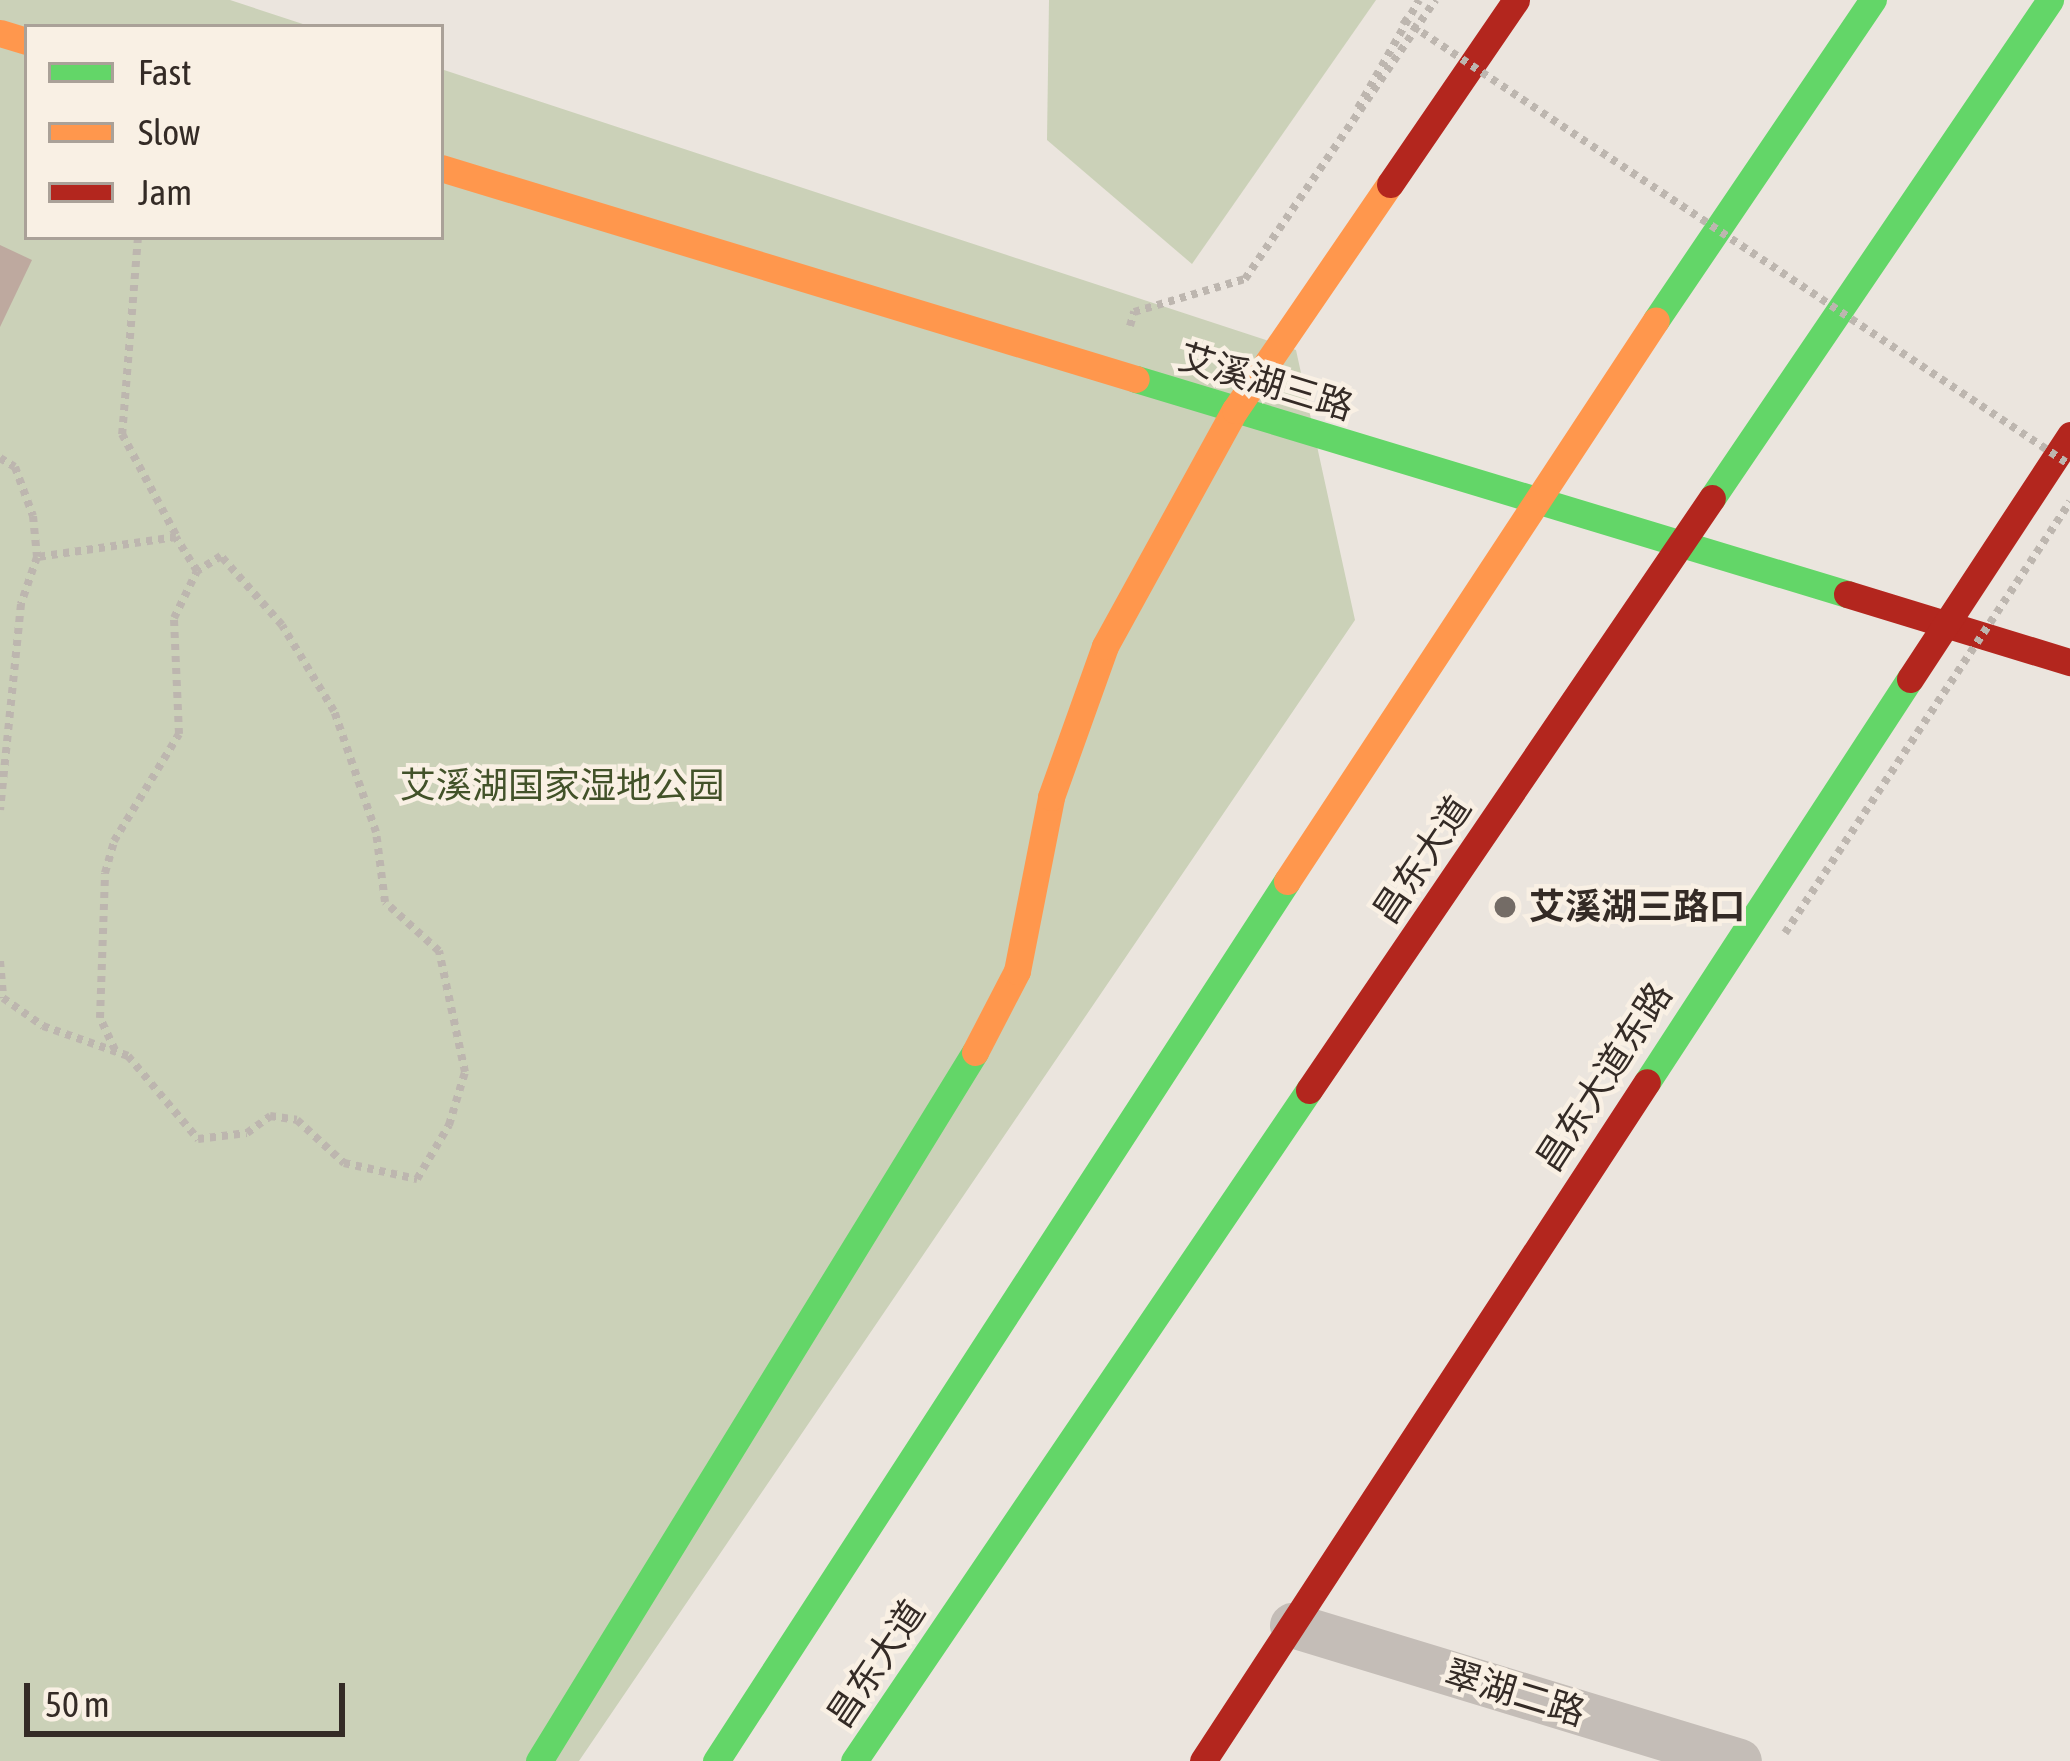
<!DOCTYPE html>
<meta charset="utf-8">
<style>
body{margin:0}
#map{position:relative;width:2070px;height:1761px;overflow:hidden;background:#ebe5de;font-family:"Asap Condensed","Noto Sans SC",sans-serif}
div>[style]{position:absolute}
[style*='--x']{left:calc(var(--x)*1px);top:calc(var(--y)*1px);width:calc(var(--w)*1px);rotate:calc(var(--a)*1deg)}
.green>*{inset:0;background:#cbd1b8}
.building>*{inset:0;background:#bea99f}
.path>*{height:8px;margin-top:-4px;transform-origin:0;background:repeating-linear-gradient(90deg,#bdb6af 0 6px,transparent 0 12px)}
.street>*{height:45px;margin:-22.5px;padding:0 22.5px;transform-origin:22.5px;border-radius:22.5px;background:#c4bdb7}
.fast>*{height:27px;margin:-13.5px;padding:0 13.5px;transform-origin:13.5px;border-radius:13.5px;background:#63d668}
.slow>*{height:27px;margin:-13.5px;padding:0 13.5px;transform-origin:13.5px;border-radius:13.5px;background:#ff974d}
.jam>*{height:27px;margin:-13.5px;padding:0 13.5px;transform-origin:13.5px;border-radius:13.5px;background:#b3261e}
.path-bridge>*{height:8px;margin-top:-4px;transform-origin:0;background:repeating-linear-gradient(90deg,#bdb6af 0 6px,transparent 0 12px)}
.dots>*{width:33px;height:33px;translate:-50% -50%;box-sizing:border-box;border:6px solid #f9f0e4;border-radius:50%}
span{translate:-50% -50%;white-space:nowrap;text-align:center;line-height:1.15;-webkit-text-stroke:9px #f9f0e4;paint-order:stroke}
.street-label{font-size:36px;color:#342b26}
.park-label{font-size:36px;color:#425229}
.poi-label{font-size:36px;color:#342b26;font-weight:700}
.left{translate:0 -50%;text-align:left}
.legend{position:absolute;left:24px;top:24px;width:420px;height:216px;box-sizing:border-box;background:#f9f0e4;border:3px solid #aaa198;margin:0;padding:15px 21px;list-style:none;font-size:36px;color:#342b26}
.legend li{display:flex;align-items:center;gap:24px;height:60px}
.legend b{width:60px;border:3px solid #aaa198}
.scale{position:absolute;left:24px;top:1683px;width:321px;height:54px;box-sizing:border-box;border:6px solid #342b26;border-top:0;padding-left:15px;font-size:36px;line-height:42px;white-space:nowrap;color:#342b26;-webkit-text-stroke:9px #f9f0e4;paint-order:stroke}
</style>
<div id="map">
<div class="green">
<div style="clip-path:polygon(0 0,230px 0,312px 27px,27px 27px,27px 237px,441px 237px,441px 69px,1296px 350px,1355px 620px,579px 1761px,0 1761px)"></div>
<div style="clip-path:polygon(1049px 0,1376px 0,1192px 264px,1047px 140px)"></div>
</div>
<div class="building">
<div style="clip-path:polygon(0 245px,32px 260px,0 327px)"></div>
</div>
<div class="path">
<div style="--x:1358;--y:108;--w:124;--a:-60.5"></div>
<div style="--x:138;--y:237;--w:198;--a:94.6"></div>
<div style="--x:122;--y:434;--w:115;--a:61.9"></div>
<div style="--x:1130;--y:326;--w:15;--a:-74"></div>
<div style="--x:1134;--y:312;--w:116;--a:-16.6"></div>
<div style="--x:1245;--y:279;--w:338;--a:-55.7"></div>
<div style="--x:0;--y:458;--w:17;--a:31"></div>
<div style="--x:15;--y:467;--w:52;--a:69.8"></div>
<div style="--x:33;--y:516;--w:41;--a:84.4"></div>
<div style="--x:37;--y:557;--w:50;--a:108.8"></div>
<div style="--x:21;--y:604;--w:207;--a:95.8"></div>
<div style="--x:0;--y:961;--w:37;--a:85"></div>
<div style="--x:3;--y:998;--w:49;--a:35"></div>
<div style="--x:43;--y:1026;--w:90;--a:19.4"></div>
<div style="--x:128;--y:1056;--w:109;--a:49.9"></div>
<div style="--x:198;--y:1139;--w:49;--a:-7"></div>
<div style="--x:247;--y:1133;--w:29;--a:-36"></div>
<div style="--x:270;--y:1116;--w:27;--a:8"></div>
<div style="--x:297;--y:1120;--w:64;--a:42.5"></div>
<div style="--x:344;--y:1163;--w:75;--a:12.4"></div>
<div style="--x:417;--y:1179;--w:63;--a:-59.3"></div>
<div style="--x:449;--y:1125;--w:55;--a:-73.2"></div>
<div style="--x:465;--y:1072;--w:124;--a:-102.1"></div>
<div style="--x:439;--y:951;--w:73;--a:-137.8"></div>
<div style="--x:385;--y:902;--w:71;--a:-97.3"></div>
<div style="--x:376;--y:832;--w:128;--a:-109.1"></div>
<div style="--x:334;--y:711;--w:100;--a:-121.2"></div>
<div style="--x:282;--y:625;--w:92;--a:-131.5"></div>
<div style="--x:221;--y:556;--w:28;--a:148"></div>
<div style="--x:197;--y:571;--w:40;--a:-122"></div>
<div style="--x:176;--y:537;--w:140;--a:171.8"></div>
<div style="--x:115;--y:1050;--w:35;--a:-115"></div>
<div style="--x:100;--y:1018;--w:145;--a:-88"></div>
<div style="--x:105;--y:873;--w:33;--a:-74"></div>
<div style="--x:114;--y:841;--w:125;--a:-58.7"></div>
<div style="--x:179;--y:734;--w:116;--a:-92.5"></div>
<div style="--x:174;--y:618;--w:52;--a:-63.9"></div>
</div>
<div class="street">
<div style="--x:1292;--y:1625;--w:467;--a:16.9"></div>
</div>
<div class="fast">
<div style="--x:1656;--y:320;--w:387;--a:-55.9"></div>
<div style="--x:1136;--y:379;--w:743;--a:16.82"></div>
<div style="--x:1712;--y:498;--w:602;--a:-55.83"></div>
<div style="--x:1647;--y:1082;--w:481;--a:-56.9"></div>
<div style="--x:539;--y:1761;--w:832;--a:-58.41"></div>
<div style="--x:716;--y:1761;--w:1049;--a:-57.02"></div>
<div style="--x:854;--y:1761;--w:811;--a:-55.86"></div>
</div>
<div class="slow">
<div style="--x:0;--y:33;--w:28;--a:17"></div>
<div style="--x:441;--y:168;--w:726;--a:16.89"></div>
<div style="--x:1287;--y:881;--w:671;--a:-56.66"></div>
<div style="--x:975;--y:1052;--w:91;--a:-62.6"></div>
<div style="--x:1017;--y:971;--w:177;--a:-78.9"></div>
<div style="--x:1051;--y:797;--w:160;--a:-70.3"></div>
<div style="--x:1105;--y:646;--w:269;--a:-61.2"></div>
<div style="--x:1235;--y:410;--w:274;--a:-55.6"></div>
</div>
<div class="jam">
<div style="--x:1390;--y:184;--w:223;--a:-55.6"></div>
<div style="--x:1847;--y:594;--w:233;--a:17"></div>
<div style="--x:1910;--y:679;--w:292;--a:-56.7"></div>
<div style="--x:1309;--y:1090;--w:716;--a:-55.76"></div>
<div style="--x:1203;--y:1761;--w:811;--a:-56.82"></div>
</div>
<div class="path-bridge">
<div style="--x:1402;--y:19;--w:803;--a:33.73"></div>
<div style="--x:1785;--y:933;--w:517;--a:-56.53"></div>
</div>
<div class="dots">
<div style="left:1505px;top:907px;background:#746c66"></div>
</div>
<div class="street-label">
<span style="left:1266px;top:382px;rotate:17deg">艾溪湖三路</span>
<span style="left:1422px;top:860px;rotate:-56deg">昌东大道</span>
<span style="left:1604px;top:1077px;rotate:-57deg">昌东大道东路</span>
<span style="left:876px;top:1664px;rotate:-56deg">昌东大道</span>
<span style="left:1515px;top:1693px;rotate:17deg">翠湖二路</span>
</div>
<div class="park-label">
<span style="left:562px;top:786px">艾溪湖国家湿地公园</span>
</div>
<div class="poi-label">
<span class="left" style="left:1529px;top:907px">艾溪湖三路口</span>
</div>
<ul class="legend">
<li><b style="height:15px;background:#63d668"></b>Fast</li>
<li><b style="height:15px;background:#ff974d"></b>Slow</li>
<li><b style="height:15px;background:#b3261e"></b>Jam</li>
</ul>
<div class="scale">50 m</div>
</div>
